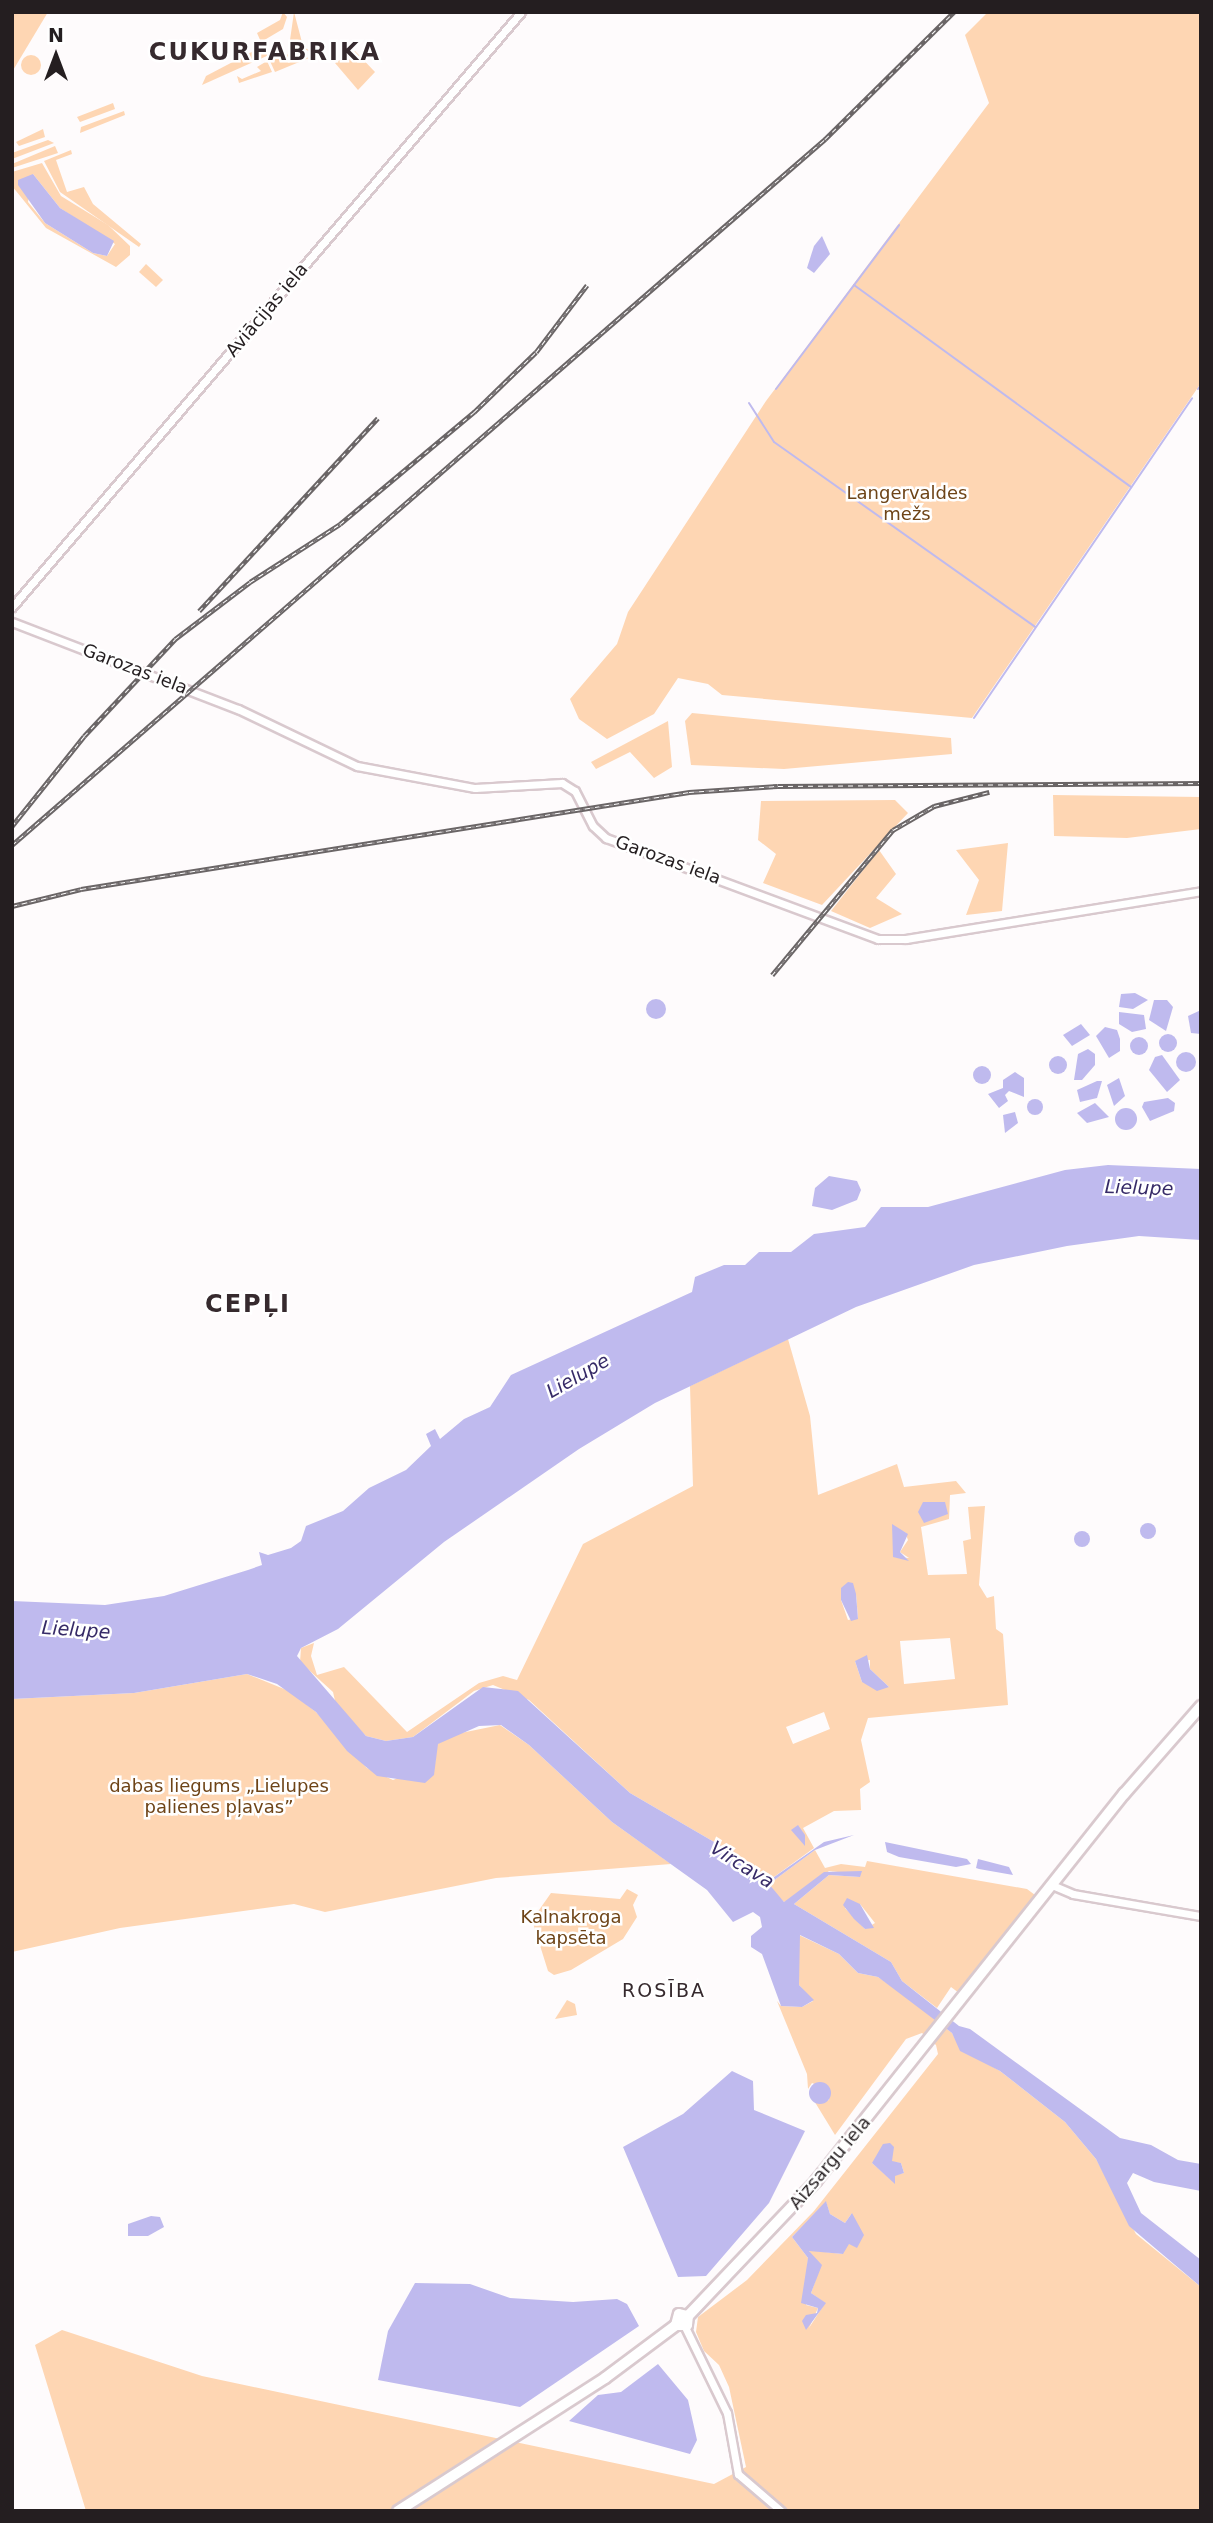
<!DOCTYPE html>
<meta charset="utf-8">
<style>
body{margin:0}
#map{position:relative;width:1213px;height:2523px;overflow:hidden;background:#fefbfc;font-family:"DejaVu Sans",sans-serif}
div>[style]{position:absolute}
[style*='--x']{left:calc(var(--x)*1px);top:calc(var(--y)*1px);width:calc(var(--w)*1px);rotate:calc(var(--a)*1deg)}
.green>*{inset:0;background:#fed6b3}
.round{border-radius:50%}
.water>*{inset:0;background:#bfbaee}
.stream>*{height:2px;margin:-1px;padding:0 1px;transform-origin:1px;border-radius:1px;background:#bfbaee}
.roads{filter:drop-shadow(2px 0 #d9c9ce) drop-shadow(-2px 0 #d9c9ce) drop-shadow(0 2px #d9c9ce) drop-shadow(0 -2px #d9c9ce)}
.secondary>*{height:7px;margin:-3.5px;padding:0 3.5px;transform-origin:3.5px;border-radius:3.5px;background:#fff}
.highway>*{height:10px;margin:-5px;padding:0 5px;transform-origin:5px;border-radius:5px;background:#fff}
.rail>*{height:4.5px;margin-top:-2.25px;transform-origin:0;background:repeating-linear-gradient(90deg,#fff 0 5px,#6a6566 0 10px);box-sizing:border-box;border-block:2px solid #6a6566}
span{translate:-50% -50%;white-space:nowrap;text-align:center;line-height:1.15;-webkit-text-stroke:5px #fff;paint-order:stroke}
.street-label{font-size:18px;color:#241e20}
.park-label{font-size:18px;color:#6e4417}
.water-label{font-size:19px;color:#362a67;font-style:italic}
.neighbourhood-label{font-size:19px;color:#362a2e;letter-spacing:2px}
.district-label{font-size:24px;color:#362a2e;font-weight:700;letter-spacing:2px}
.frame{position:absolute;inset:0;border:14px solid #241e20;pointer-events:none}
.north{position:absolute;left:21px;top:21px;width:70px;height:70px;-webkit-text-stroke:5px #fff;paint-order:stroke;rotate:0deg;font-size:19px;font-weight:700;line-height:28px;text-align:center;color:#241e20}
.north::after{content:'';display:block;margin:auto;width:24px;height:32px;background:#241e20;clip-path:polygon(50% 0,100% 100%,50% 72%,0 100%)}
</style>
<div id="map">
<div class="green">
<div style="clip-path:polygon(12px 12px,48px 12px,12px 72px)"></div>
<div style="clip-path:polygon(283px 12px,287px 17px,283px 29px,261px 42px,257px 33px,280px 20px)"></div>
<div style="clip-path:polygon(294px 12px,303px 46px,315px 55px,290px 40px)"></div>
<div style="clip-path:polygon(988px 12px,1201px 12px,1201px 383px,972px 718px,722px 695px,708px 684px,678px 678px,654px 714px,607px 739px,579px 719px,570px 699px,617px 644px,628px 612px,766px 401px,989px 103px,965px 35px)"></div>
<div style="clip-path:polygon(265px 45px,269px 55px,202px 85px,206px 76px)"></div>
<div style="clip-path:polygon(355px 51px,375px 72px,358px 90px,335px 63px)"></div>
<div style="clip-path:polygon(290px 54px,309px 58px,275px 72px,269px 59px)"></div>
<div class="round" style="left:21px;top:55px;width:20px;height:20px"></div>
<div style="clip-path:polygon(267px 61px,272px 72px,239px 83px,237px 76px,242px 79px,261px 71px,257px 67px)"></div>
<div style="clip-path:polygon(113px 103px,115px 109px,80px 122px,77px 117px)"></div>
<div style="clip-path:polygon(124px 111px,125px 115px,80px 133px,81px 127px)"></div>
<div style="clip-path:polygon(43px 129px,45px 137px,19px 146px,16px 142px)"></div>
<div style="clip-path:polygon(48px 140px,54px 143px,12px 159px,12px 153px)"></div>
<div style="clip-path:polygon(55px 146px,58px 153px,12px 168px,12px 164px)"></div>
<div style="clip-path:polygon(71px 150px,72px 154px,56px 160px,67px 192px,84px 187px,93px 204px,141px 244px,139px 247px,60px 192px,44px 161px)"></div>
<div style="clip-path:polygon(evenodd,42px 163px,61px 196px,108px 225px,130px 246px,130px 255px,116px 267px,46px 228px,12px 186px,12px 172px,42px 163px,33px 174px,60px 208px,115px 244px,107px 256px,93px 253px,45px 223px,28px 202px,33px 174px)"></div>
<div style="clip-path:polygon(146px 264px,163px 280px,156px 287px,139px 272px)"></div>
<div style="clip-path:polygon(692px 713px,951px 738px,952px 754px,784px 769px,691px 765px,685px 721px)"></div>
<div style="clip-path:polygon(668px 721px,672px 767px,654px 778px,630px 752px,596px 769px,591px 762px)"></div>
<div style="clip-path:polygon(1053px 795px,1201px 797px,1201px 829px,1127px 838px,1054px 836px)"></div>
<div style="clip-path:polygon(895px 800px,908px 813px,822px 905px,763px 883px,776px 854px,758px 840px,761px 801px)"></div>
<div style="clip-path:polygon(1008px 843px,1002px 911px,966px 915px,979px 880px,956px 850px)"></div>
<div style="clip-path:polygon(879px 850px,896px 874px,876px 898px,902px 914px,870px 928px,831px 911px)"></div>
<div style="clip-path:polygon(evenodd,788px 1339px,810px 1416px,818px 1495px,897px 1464px,904px 1487px,956px 1481px,966px 1493px,950px 1495px,949px 1519px,921px 1527px,928px 1575px,967px 1574px,963px 1541px,971px 1539px,968px 1507px,985px 1506px,979px 1585px,987px 1598px,994px 1596px,996px 1629px,1003px 1634px,1008px 1705px,868px 1718px,861px 1740px,870px 1782px,860px 1789px,861px 1810px,834px 1811px,803px 1828px,814px 1848px,767px 1882px,721px 1846px,630px 1793px,529px 1700px,493px 1685px,474px 1691px,413px 1737px,386px 1741px,366px 1736px,336px 1705px,333px 1692px,300px 1662px,301px 1648px,314px 1643px,311px 1656px,317px 1675px,344px 1667px,407px 1732px,479px 1683px,503px 1676px,517px 1680px,583px 1544px,693px 1486px,690px 1386px,788px 1339px,898px 1531px,905px 1532px,908px 1540px,900px 1552px,909px 1558px,894px 1557px,898px 1531px,788px 1339px,856px 1594px,858px 1618px,848px 1620px,841px 1600px,856px 1594px,788px 1339px,950px 1638px,955px 1679px,904px 1684px,900px 1641px,950px 1638px,788px 1339px,870px 1660px,870px 1669px,889px 1687px,862px 1682px,855px 1661px,870px 1660px,788px 1339px,824px 1712px,830px 1729px,793px 1744px,786px 1727px,824px 1712px)"></div>
<div style="clip-path:polygon(247px 1674px,289px 1691px,316px 1712px,367px 1768px,393px 1780px,435px 1763px,437px 1744px,456px 1734px,500px 1725px,529px 1745px,612px 1822px,671px 1864px,496px 1878px,325px 1912px,294px 1904px,120px 1928px,12px 1952px,12px 1699px,134px 1693px)"></div>
<div style="clip-path:polygon(evenodd,815px 1850px,825px 1868px,841px 1864px,865px 1867px,867px 1861px,1027px 1889px,1035px 1895px,959px 1993px,951px 1987px,937px 2008px,902px 1981px,891px 1962px,794px 1904px,829px 1875px,860px 1877px,856px 1874px,829px 1871px,790px 1900px,784px 1902px,777px 1895px,769px 1884px,815px 1850px,860px 1904px,875px 1923px,865px 1929px,845px 1908px,860px 1904px)"></div>
<div style="clip-path:polygon(627px 1889px,638px 1895px,633px 1905px,637px 1917px,623px 1939px,571px 1970px,554px 1975px,548px 1971px,532px 1920px,551px 1893px,620px 1899px)"></div>
<div style="clip-path:polygon(evenodd,799px 1935px,839px 1954px,858px 1973px,878px 1977px,902px 1993px,952px 2033px,960px 2048px,1000px 2071px,1065px 2122px,1096px 2159px,1136px 2234px,1201px 2287px,1201px 2511px,86px 2511px,35px 2345px,62px 2330px,202px 2376px,714px 2484px,746px 2467px,729px 2387px,719px 2365px,704px 2351px,696px 2332px,698px 2317px,747px 2280px,814px 2211px,938px 2054px,936px 2045px,922px 2033px,906px 2039px,835px 2135px,813px 2099px,817px 2103px,829px 2100px,829px 2090px,812px 2083px,808px 2089px,807px 2074px,777px 2001px,781px 2006px,802px 2007px,813px 2001px,799px 1985px,799px 1935px,892px 2162px,901px 2163px,904px 2173px,895px 2175px,895px 2183px,872px 2163px,892px 2162px,799px 1935px,826px 2202px,830px 2214px,845px 2223px,852px 2213px,842px 2254px,809px 2250px,816px 2279px,811px 2293px,825px 2303px,809px 2328px,818px 2308px,806px 2305px,808px 2258px,792px 2237px,826px 2202px)"></div>
<div style="clip-path:polygon(567px 2000px,575px 2004px,577px 2015px,555px 2019px)"></div>
</div>
<div class="water">
<div style="clip-path:polygon(33px 174px,60px 208px,114px 241px,107px 256px,93px 253px,45px 223px,18px 185px,18px 180px)"></div>
<div style="clip-path:polygon(822px 236px,830px 254px,814px 273px,807px 268px,814px 246px)"></div>
<div style="clip-path:polygon(1135px 993px,1148px 1000px,1133px 1009px,1119px 1007px,1121px 994px)"></div>
<div class="round" style="left:646px;top:999px;width:20px;height:20px"></div>
<div style="clip-path:polygon(1154px 1000px,1167px 1000px,1173px 1007px,1166px 1031px,1149px 1020px)"></div>
<div style="clip-path:polygon(1201px 1010px,1201px 1034px,1191px 1033px,1188px 1016px)"></div>
<div style="clip-path:polygon(1119px 1012px,1144px 1015px,1146px 1029px,1132px 1032px,1119px 1024px)"></div>
<div style="clip-path:polygon(1081px 1024px,1090px 1035px,1072px 1046px,1063px 1035px)"></div>
<div style="clip-path:polygon(1105px 1027px,1117px 1030px,1120px 1039px,1120px 1051px,1109px 1058px,1096px 1036px)"></div>
<div class="round" style="left:1159px;top:1034px;width:18px;height:18px"></div>
<div class="round" style="left:1130px;top:1037px;width:18px;height:18px"></div>
<div style="clip-path:polygon(1088px 1049px,1095px 1054px,1095px 1065px,1082px 1080px,1074px 1080px,1078px 1054px)"></div>
<div class="round" style="left:1176px;top:1052px;width:20px;height:20px"></div>
<div style="clip-path:polygon(1162px 1055px,1180px 1080px,1167px 1092px,1149px 1070px,1155px 1057px)"></div>
<div class="round" style="left:1049px;top:1056px;width:18px;height:18px"></div>
<div class="round" style="left:973px;top:1066px;width:18px;height:18px"></div>
<div style="clip-path:polygon(1015px 1072px,1024px 1078px,1024px 1097px,1009px 1091px,1005px 1095px,1008px 1101px,999px 1108px,988px 1094px,1003px 1088px,1003px 1080px)"></div>
<div style="clip-path:polygon(1119px 1078px,1125px 1096px,1114px 1106px,1107px 1085px)"></div>
<div style="clip-path:polygon(1097px 1081px,1102px 1081px,1097px 1098px,1080px 1102px,1077px 1090px)"></div>
<div style="clip-path:polygon(1168px 1098px,1175px 1103px,1174px 1111px,1150px 1121px,1142px 1107px,1144px 1102px)"></div>
<div class="round" style="left:1027px;top:1099px;width:16px;height:16px"></div>
<div style="clip-path:polygon(1095px 1103px,1109px 1117px,1087px 1123px,1077px 1113px)"></div>
<div class="round" style="left:1115px;top:1108px;width:22px;height:22px"></div>
<div style="clip-path:polygon(1015px 1112px,1018px 1123px,1005px 1133px,1003px 1115px)"></div>
<div style="clip-path:polygon(1108px 1165px,1201px 1169px,1201px 1240px,1139px 1236px,1067px 1246px,974px 1265px,856px 1307px,655px 1403px,579px 1449px,444px 1542px,338px 1629px,301px 1648px,297px 1656px,366px 1736px,386px 1741px,413px 1737px,483px 1687px,518px 1691px,630px 1793px,721px 1846px,767px 1882px,824px 1842px,854px 1835px,815px 1850px,769px 1884px,784px 1902px,824px 1872px,862px 1871px,860px 1877px,829px 1875px,794px 1904px,891px 1962px,902px 1981px,959px 2026px,970px 2029px,1120px 2138px,1151px 2145px,1178px 2160px,1201px 2164px,1201px 2191px,1154px 2182px,1133px 2173px,1127px 2183px,1141px 2213px,1201px 2260px,1201px 2287px,1129px 2226px,1096px 2159px,1065px 2122px,1000px 2071px,960px 2051px,952px 2033px,878px 1977px,858px 1973px,839px 1954px,800px 1935px,799px 1985px,814px 2000px,802px 2007px,781px 2006px,762px 1954px,751px 1947px,751px 1936px,762px 1927px,760px 1917px,753px 1912px,733px 1922px,707px 1890px,612px 1822px,529px 1745px,501px 1725px,479px 1726px,438px 1744px,434px 1775px,425px 1783px,377px 1776px,347px 1751px,316px 1712px,277px 1684px,247px 1674px,134px 1693px,12px 1699px,12px 1601px,105px 1605px,164px 1596px,248px 1570px,262px 1565px,259px 1552px,268px 1555px,291px 1548px,301px 1541px,306px 1526px,343px 1511px,369px 1488px,406px 1470px,431px 1446px,426px 1434px,435px 1429px,440px 1439px,464px 1419px,490px 1407px,511px 1375px,692px 1292px,695px 1277px,724px 1265px,745px 1265px,759px 1252px,791px 1252px,814px 1234px,865px 1227px,881px 1207px,928px 1207px,1065px 1170px)"></div>
<div style="clip-path:polygon(829px 1176px,857px 1181px,861px 1190px,857px 1200px,832px 1210px,812px 1206px,815px 1188px)"></div>
<div style="clip-path:polygon(923px 1502px,945px 1502px,948px 1514px,924px 1523px,918px 1512px)"></div>
<div class="round" style="left:1140px;top:1523px;width:16px;height:16px"></div>
<div style="clip-path:polygon(892px 1524px,908px 1534px,900px 1552px,909px 1561px,893px 1557px)"></div>
<div class="round" style="left:1074px;top:1531px;width:16px;height:16px"></div>
<div style="clip-path:polygon(848px 1582px,853px 1583px,856px 1594px,858px 1619px,851px 1621px,841px 1600px,841px 1588px)"></div>
<div style="clip-path:polygon(867px 1655px,870px 1669px,889px 1687px,877px 1691px,862px 1682px,855px 1661px)"></div>
<div style="clip-path:polygon(798px 1825px,805px 1835px,805px 1846px,791px 1830px)"></div>
<div style="clip-path:polygon(885px 1842px,967px 1859px,971px 1864px,956px 1867px,899px 1857px,887px 1852px)"></div>
<div style="clip-path:polygon(978px 1859px,1009px 1867px,1013px 1875px,979px 1869px,976px 1868px)"></div>
<div style="clip-path:polygon(847px 1898px,860px 1904px,874px 1928px,865px 1929px,854px 1919px,843px 1905px)"></div>
<div style="clip-path:polygon(732px 2071px,753px 2081px,754px 2110px,805px 2131px,769px 2203px,706px 2276px,678px 2277px,623px 2147px,683px 2114px)"></div>
<div class="round" style="left:809px;top:2082px;width:22px;height:22px"></div>
<div style="clip-path:polygon(890px 2143px,894px 2147px,892px 2161px,901px 2163px,904px 2173px,895px 2176px,895px 2184px,872px 2163px,883px 2144px)"></div>
<div style="clip-path:polygon(826px 2201px,830px 2214px,845px 2223px,852px 2213px,864px 2235px,857px 2248px,849px 2244px,843px 2254px,809px 2251px,822px 2265px,811px 2293px,826px 2303px,806px 2330px,802px 2321px,806px 2315px,817px 2313px,818px 2308px,801px 2303px,808px 2258px,792px 2237px)"></div>
<div style="clip-path:polygon(151px 2216px,160px 2217px,164px 2227px,148px 2236px,128px 2236px,128px 2224px)"></div>
<div style="clip-path:polygon(415px 2283px,470px 2284px,510px 2298px,573px 2302px,617px 2299px,627px 2304px,639px 2326px,520px 2407px,378px 2380px,388px 2331px)"></div>
<div style="clip-path:polygon(658px 2364px,688px 2400px,697px 2440px,690px 2454px,569px 2421px,598px 2395px,621px 2392px)"></div>
</div>
<div class="stream">
<div style="--x:854;--y:285;--w:343;--a:36.1"></div>
<div style="--x:776;--y:389;--w:205;--a:-53.1"></div>
<div style="--x:1198;--y:389;--w:5;--a:-53"></div>
<div style="--x:749;--y:403;--w:46;--a:57.3"></div>
<div style="--x:774;--y:442;--w:320;--a:35.3"></div>
<div style="--x:974;--y:718;--w:387;--a:-55.7"></div>
</div>
<div class="roads">
<div class="secondary">
<div style="--x:12;--y:607;--w:783;--a:-49.45"></div>
<div style="--x:12;--y:622;--w:242;--a:21.1"></div>
<div style="--x:238;--y:709;--w:132;--a:25.6"></div>
<div style="--x:357;--y:766;--w:120;--a:10.6"></div>
<div style="--x:475;--y:788;--w:87;--a:-3.3"></div>
<div style="--x:562;--y:783;--w:15;--a:32"></div>
<div style="--x:575;--y:791;--w:39;--a:63"></div>
<div style="--x:593;--y:826;--w:18;--a:43"></div>
<div style="--x:606;--y:838;--w:290;--a:20.4"></div>
<div style="--x:878;--y:939;--w:28;--a:0"></div>
<div style="--x:906;--y:939;--w:299;--a:-9.2"></div>
<div style="--x:1052;--y:1885;--w:23;--a:23"></div>
<div style="--x:1073;--y:1894;--w:130;--a:9.8"></div>
<div style="--x:685;--y:2327;--w:96;--a:64"></div>
<div style="--x:727;--y:2413;--w:62;--a:79.8"></div>
<div style="--x:738;--y:2474;--w:57;--a:40.7"></div>
</div>
<div class="highway">
<div style="--x:676;--y:2325;--w:11;--a:0"></div>
<div style="--x:687;--y:2325;--w:9;--a:-84"></div>
<div style="--x:688;--y:2316;--w:186;--a:-46.5"></div>
<div style="--x:816;--y:2181;--w:495;--a:-51.5"></div>
<div style="--x:1124;--y:1794;--w:117;--a:-48.8"></div>
<div style="--x:398;--y:2511;--w:246;--a:-32.7"></div>
<div style="--x:605;--y:2378;--w:89;--a:-36.7"></div>
<div style="--x:676;--y:2325;--w:11;--a:-75"></div>
<div style="--x:679;--y:2314;--w:9;--a:13"></div>
</div>
</div>
<div class="rail">
<div style="--x:199;--y:611;--w:263;--a:-47.2"></div>
<div style="--x:12;--y:826;--w:115;--a:-51.3"></div>
<div style="--x:84;--y:736;--w:133;--a:-46.8"></div>
<div style="--x:175;--y:639;--w:94;--a:-37.2"></div>
<div style="--x:250;--y:582;--w:107;--a:-32.8"></div>
<div style="--x:340;--y:524;--w:175;--a:-39.9"></div>
<div style="--x:474;--y:412;--w:86;--a:-44.1"></div>
<div style="--x:536;--y:352;--w:84;--a:-52.7"></div>
<div style="--x:12;--y:845;--w:1077;--a:-40.97"></div>
<div style="--x:825;--y:139;--w:181;--a:-44.6"></div>
<div style="--x:12;--y:906;--w:71;--a:-13.8"></div>
<div style="--x:81;--y:889;--w:616;--a:-9.06"></div>
<div style="--x:689;--y:792;--w:89;--a:-3.9"></div>
<div style="--x:778;--y:786;--w:423;--a:-0.4"></div>
<div style="--x:772;--y:975;--w:189;--a:-50.2"></div>
<div style="--x:893;--y:830;--w:48;--a:-30.3"></div>
<div style="--x:934;--y:806;--w:57;--a:-14.3"></div>
</div>
<div class="street-label">
<span style="left:267px;top:310px;rotate:-50deg">Aviācijas iela</span>
<span style="left:135px;top:669px;rotate:21deg">Garozas iela</span>
<span style="left:668px;top:860px;rotate:20deg">Garozas iela</span>
<span style="left:830px;top:2163px;rotate:-50deg">Aizsargu iela</span>
</div>
<div class="park-label">
<span style="left:907px;top:504px">Langervaldes<br>mežs</span>
<span style="left:219px;top:1797px">dabas liegums „Lielupes<br>palienes pļavas”</span>
<span style="left:571px;top:1928px">Kalnakroga<br>kapsēta</span>
</div>
<div class="water-label">
<span style="left:1139px;top:1188px;rotate:2deg">Lielupe</span>
<span style="left:578px;top:1376px;rotate:-30deg">Lielupe</span>
<span style="left:76px;top:1630px;rotate:4deg">Lielupe</span>
<span style="left:742px;top:1865px;rotate:32deg">Vircava</span>
</div>
<div class="neighbourhood-label">
<span style="left:664px;top:1991px">ROSĪBA</span>
</div>
<div class="district-label">
<span style="left:265px;top:53px">CUKURFABRIKA</span>
<span style="left:248px;top:1305px">CEPĻI</span>
</div>
<div class="frame"></div>
<div class="north">N</div>
</div>
